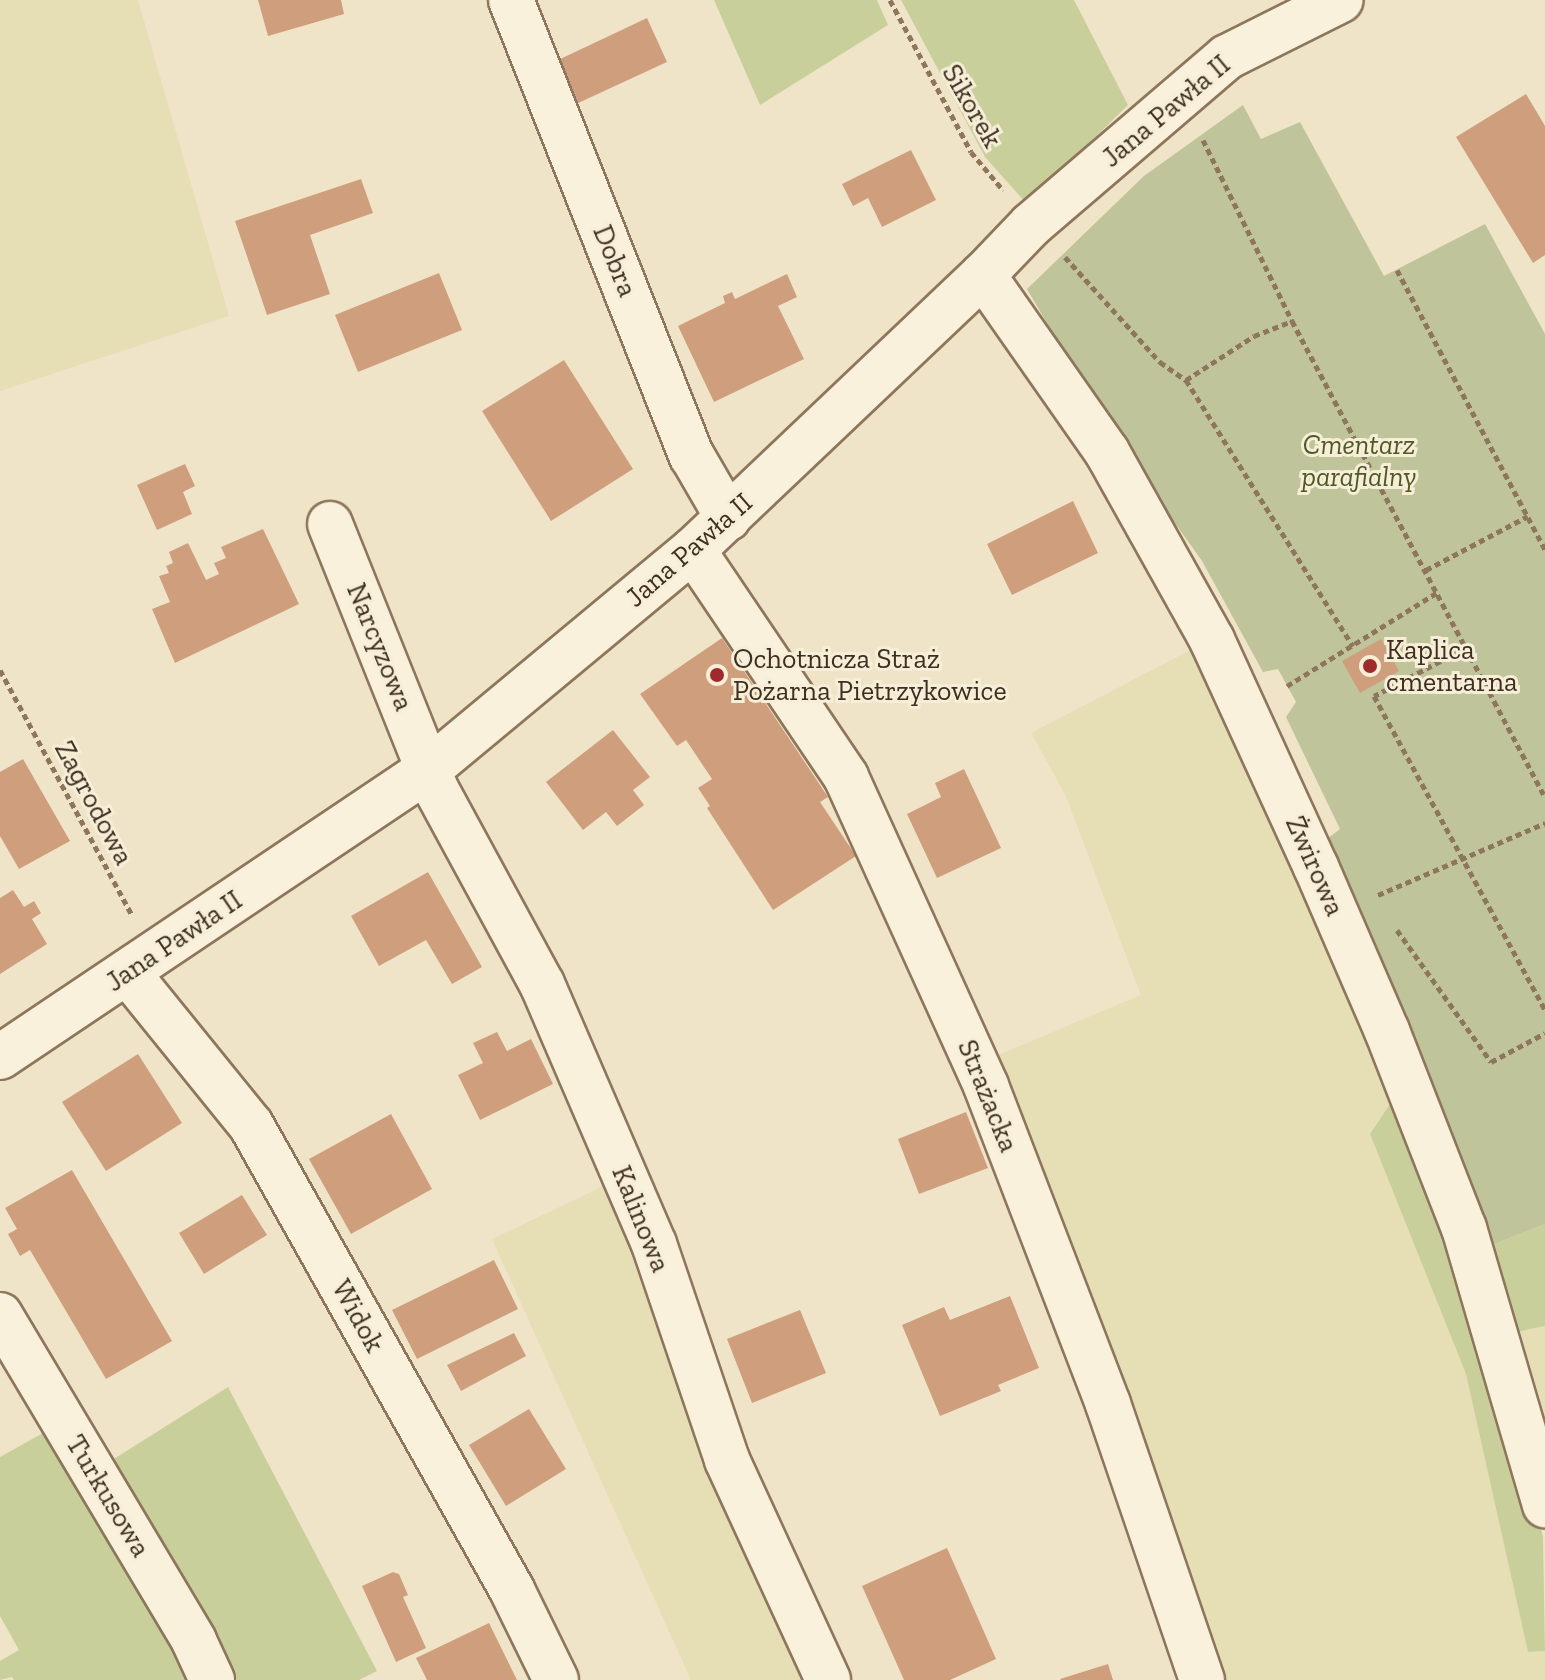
<!DOCTYPE html>
<meta charset="utf-8">
<style>
body{margin:0}
#map{position:relative;width:1545px;height:1680px;overflow:hidden;background:#f0e4c8;font-family:"Zilla Slab",serif}
div>[style]{position:absolute}
[style*='--x']{left:calc(var(--x)*1px);top:calc(var(--y)*1px);width:calc(var(--w)*1px);rotate:calc(var(--a)*1deg)}
.farmland>*{inset:0;background:#e6deb5}
.green>*{inset:0;background:#c9cf9b}
.cemetery>*{inset:0;background:#bfc49a}
.building>*{inset:0;background:#cf9f7d}
.path>*{height:5px;margin-top:-2.5px;transform-origin:0;background:repeating-linear-gradient(90deg,#8d765c 0 6px,transparent 0 10px)}
.roads{filter:drop-shadow(2px 0 #8d765c) drop-shadow(-2px 0 #8d765c) drop-shadow(0 2px #8d765c) drop-shadow(0 -2px #8d765c)}
.minor>*{height:44px;margin:-22px;padding:0 22px;transform-origin:22px;border-radius:22px;background:#faf1dc}
.tertiary>*{height:44px;margin:-22px;padding:0 22px;transform-origin:22px;border-radius:22px;background:#faf1dc}
.dots>*{width:22px;height:22px;translate:-50% -50%;box-sizing:border-box;border:4px solid #f7eed8;border-radius:50%}
span{translate:-50% -50%;white-space:nowrap;text-align:center;line-height:1.15;-webkit-text-stroke:6px #f7eed8;paint-order:stroke}
.street-label{font-size:28px;color:#3d2e20}
.park-label{font-size:28px;color:#4d5a26;font-style:italic}
.poi-label{font-size:28px;color:#3d2e20}
.left{translate:0 -50%;text-align:left}
</style>
<div id="map">
<div class="farmland">
<div style="clip-path:polygon(0 0,138px 0,229px 316px,0 391px)"></div>
<div style="clip-path:polygon(1202px 644px,1398px 1093px,1370px 1134px,1466px 1374px,1528px 1652px,1545px 1651px,1545px 1680px,1213px 1680px,986px 1060px,1141px 995px,1065px 794px,1031px 733px)"></div>
<div style="clip-path:polygon(612px 1182px,813px 1680px,691px 1680px,492px 1239px)"></div>
<div style="clip-path:polygon(1545px 1326px,1545px 1506px,1497px 1335px)"></div>
</div>
<div class="green">
<div style="clip-path:polygon(714px 0,877px 0,888px 25px,760px 105px)"></div>
<div style="clip-path:polygon(901px 0,1074px 0,1128px 105px,1027px 204px,985px 157px)"></div>
<div style="clip-path:polygon(1396px 1095px,1459px 1244px,1543px 1536px,1545px 1651px,1528px 1652px,1466px 1374px,1370px 1134px)"></div>
<div style="clip-path:polygon(1545px 1224px,1545px 1326px,1511px 1333px,1487px 1247px)"></div>
<div style="clip-path:polygon(228px 1387px,377px 1671px,359px 1680px,223px 1680px,109px 1462px)"></div>
<div style="clip-path:polygon(52px 1428px,191px 1680px,14px 1680px,12px 1677px,0 1680px,0 1661px,19px 1650px,0 1616px,0 1457px)"></div>
</div>
<div class="cemetery">
<div style="clip-path:polygon(1243px 105px,1261px 139px,1300px 122px,1384px 276px,1485px 224px,1545px 334px,1545px 1224px,1487px 1247px,1319px 845px,1340px 829px,1286px 717px,1296px 702px,1278px 669px,1263px 672px,1202px 561px,1113px 436px,1027px 289px,1144px 176px)"></div>
</div>
<div class="building">
<div style="clip-path:polygon(258px 0,341px 0,344px 14px,268px 36px)"></div>
<div style="clip-path:polygon(647px 18px,667px 62px,576px 104px,556px 61px)"></div>
<div style="clip-path:polygon(1526px 94px,1545px 126px,1545px 255px,1533px 263px,1456px 137px)"></div>
<div style="clip-path:polygon(911px 150px,936px 200px,882px 227px,868px 198px,853px 206px,842px 184px)"></div>
<div style="clip-path:polygon(361px 179px,373px 213px,310px 235px,330px 294px,267px 315px,235px 221px)"></div>
<div style="clip-path:polygon(439px 273px,462px 330px,358px 372px,335px 315px)"></div>
<div style="clip-path:polygon(787px 274px,797px 297px,778px 306px,804px 359px,714px 402px,678px 326px,725px 303px,723px 296px,732px 292px,735px 299px)"></div>
<div style="clip-path:polygon(564px 360px,633px 469px,551px 521px,482px 411px)"></div>
<div style="clip-path:polygon(185px 464px,195px 486px,183px 492px,192px 514px,157px 530px,137px 485px)"></div>
<div style="clip-path:polygon(1073px 501px,1098px 553px,1012px 595px,987px 544px)"></div>
<div style="clip-path:polygon(263px 529px,299px 604px,175px 663px,152px 609px,170px 602px,159px 576px,169px 573px,166px 566px,173px 563px,169px 552px,188px 543px,206px 580px,219px 574px,214px 563px,226px 558px,221px 547px)"></div>
<div style="clip-path:polygon(722px 638px,828px 797px,820px 802px,856px 856px,773px 910px,707px 808px,710px 806px,698px 788px,712px 779px,686px 740px,677px 746px,640px 694px)"></div>
<div style="clip-path:polygon(1381px 639px,1399px 671px,1360px 693px,1342px 661px)"></div>
<div style="clip-path:polygon(613px 730px,650px 777px,633px 790px,644px 805px,617px 826px,606px 812px,583px 830px,546px 782px)"></div>
<div style="clip-path:polygon(23px 759px,70px 841px,19px 869px,0 836px,0 772px)"></div>
<div style="clip-path:polygon(964px 769px,1001px 848px,937px 878px,907px 814px,941px 797px,935px 783px)"></div>
<div style="clip-path:polygon(428px 872px,482px 967px,452px 984px,426px 940px,379px 966px,351px 916px)"></div>
<div style="clip-path:polygon(13px 890px,24px 907px,34px 901px,41px 913px,32px 919px,47px 944px,0 974px,0 898px)"></div>
<div style="clip-path:polygon(497px 1032px,507px 1051px,531px 1039px,553px 1084px,480px 1120px,458px 1075px,483px 1063px,473px 1043px)"></div>
<div style="clip-path:polygon(138px 1054px,182px 1123px,106px 1171px,62px 1102px)"></div>
<div style="clip-path:polygon(966px 1112px,988px 1168px,919px 1194px,898px 1139px)"></div>
<div style="clip-path:polygon(391px 1114px,432px 1189px,351px 1234px,309px 1159px)"></div>
<div style="clip-path:polygon(72px 1170px,172px 1341px,106px 1379px,30px 1250px,20px 1256px,8px 1234px,17px 1229px,5px 1208px)"></div>
<div style="clip-path:polygon(242px 1195px,267px 1235px,204px 1274px,179px 1233px)"></div>
<div style="clip-path:polygon(494px 1260px,518px 1309px,417px 1359px,392px 1310px)"></div>
<div style="clip-path:polygon(1010px 1296px,1039px 1368px,998px 1385px,1001px 1391px,940px 1416px,902px 1325px,944px 1307px,950px 1320px)"></div>
<div style="clip-path:polygon(800px 1310px,826px 1373px,752px 1403px,727px 1339px)"></div>
<div style="clip-path:polygon(514px 1333px,526px 1356px,461px 1391px,447px 1365px)"></div>
<div style="clip-path:polygon(529px 1409px,566px 1469px,506px 1506px,469px 1445px)"></div>
<div style="clip-path:polygon(947px 1548px,996px 1659px,950px 1680px,904px 1680px,862px 1586px)"></div>
<div style="clip-path:polygon(393px 1572px,399px 1574px,408px 1595px,403px 1597px,426px 1648px,396px 1662px,362px 1586px)"></div>
<div style="clip-path:polygon(489px 1623px,517px 1680px,427px 1680px,416px 1658px)"></div>
<div style="clip-path:polygon(1108px 1664px,1113px 1680px,1061px 1680px,1060px 1679px)"></div>
</div>
<div class="path">
<div style="--x:890;--y:0;--w:172;--a:61.9"></div>
<div style="--x:971;--y:152;--w:50;--a:49.9"></div>
<div style="--x:1203;--y:140;--w:202;--a:63.8"></div>
<div style="--x:1292;--y:321;--w:539;--a:62.01"></div>
<div style="--x:1065;--y:257;--w:142;--a:47.9"></div>
<div style="--x:1160;--y:362;--w:32;--a:35"></div>
<div style="--x:1186;--y:380;--w:314;--a:57.9"></div>
<div style="--x:1397;--y:270;--w:317;--a:62.1"></div>
<div style="--x:1186;--y:380;--w:81;--a:-32.9"></div>
<div style="--x:1254;--y:336;--w:41;--a:-21.5"></div>
<div style="--x:1426;--y:570;--w:115;--a:-27.9"></div>
<div style="--x:1467;--y:647;--w:105;--a:152.2"></div>
<div style="--x:1374;--y:696;--w:357;--a:61.4"></div>
<div style="--x:0;--y:670;--w:278;--a:61.7"></div>
<div style="--x:1287;--y:686;--w:178;--a:-31.9"></div>
<div style="--x:1378;--y:895;--w:182;--a:-23.3"></div>
<div style="--x:1397;--y:930;--w:162;--a:54.5"></div>
<div style="--x:1491;--y:1062;--w:61;--a:-28.2"></div>
</div>
<div class="roads">
<div class="minor">
<div style="--x:511;--y:0;--w:491;--a:68.4"></div>
<div style="--x:692;--y:456;--w:72;--a:59.9"></div>
<div style="--x:983;--y:275;--w:216;--a:55"></div>
<div style="--x:1107;--y:452;--w:215;--a:60.8"></div>
<div style="--x:1212;--y:640;--w:250;--a:65.4"></div>
<div style="--x:1316;--y:867;--w:179;--a:66.6"></div>
<div style="--x:1387;--y:1031;--w:212;--a:68.7"></div>
<div style="--x:1464;--y:1228;--w:289;--a:73.7"></div>
<div style="--x:330;--y:524;--w:285;--a:68.2"></div>
<div style="--x:436;--y:789;--w:222;--a:61.5"></div>
<div style="--x:542;--y:984;--w:283;--a:66.7"></div>
<div style="--x:654;--y:1244;--w:228;--a:71.3"></div>
<div style="--x:727;--y:1460;--w:242;--a:65.3"></div>
<div style="--x:693;--y:550;--w:274;--a:56"></div>
<div style="--x:846;--y:777;--w:339;--a:65.6"></div>
<div style="--x:986;--y:1086;--w:341;--a:69"></div>
<div style="--x:1108;--y:1404;--w:292;--a:71.2"></div>
<div style="--x:127;--y:972;--w:197;--a:51"></div>
<div style="--x:251;--y:1125;--w:533;--a:60.69"></div>
<div style="--x:512;--y:1590;--w:100;--a:63.9"></div>
<div style="--x:0;--y:1315;--w:379;--a:59.2"></div>
<div style="--x:194;--y:1641;--w:43;--a:65.2"></div>
</div>
<div class="tertiary">
<div style="--x:0;--y:1057;--w:517;--a:-33.87"></div>
<div style="--x:429;--y:769;--w:343;--a:-39.7"></div>
<div style="--x:693;--y:550;--w:400;--a:-43.5"></div>
<div style="--x:983;--y:275;--w:69;--a:-46.2"></div>
<div style="--x:1031;--y:225;--w:258;--a:-40.6"></div>
<div style="--x:1227;--y:57;--w:127;--a:-26.6"></div>
</div>
</div>
<div class="dots">
<div style="left:1370px;top:666px;background:#9e2a2b"></div>
<div style="left:717px;top:675px;background:#9e2a2b"></div>
</div>
<div class="street-label">
<span style="left:972px;top:106px;rotate:60deg">Sikorek</span>
<span style="left:1166px;top:111px;rotate:-40deg">Jana Pawła II</span>
<span style="left:615px;top:261px;rotate:68deg">Dobra</span>
<span style="left:689px;top:550px;rotate:-41deg">Jana Pawła II</span>
<span style="left:380px;top:647px;rotate:68deg">Narcyzowa</span>
<span style="left:94px;top:803px;rotate:62deg">Zagrodowa</span>
<span style="left:1315px;top:866px;rotate:66deg">Żwirowa</span>
<span style="left:174px;top:941px;rotate:-34deg">Jana Pawła II</span>
<span style="left:988px;top:1096px;rotate:68deg">Strażacka</span>
<span style="left:641px;top:1219px;rotate:68deg">Kalinowa</span>
<span style="left:358px;top:1316px;rotate:61deg">Widok</span>
<span style="left:108px;top:1496px;rotate:59deg">Turkusowa</span>
</div>
<div class="park-label">
<span style="left:1359px;top:461px">Cmentarz<br>parafialny</span>
</div>
<div class="poi-label">
<span class="left" style="left:1386px;top:666px">Kaplica<br>cmentarna</span>
<span class="left" style="left:733px;top:675px">Ochotnicza Straż<br>Pożarna Pietrzykowice</span>
</div>
</div>
